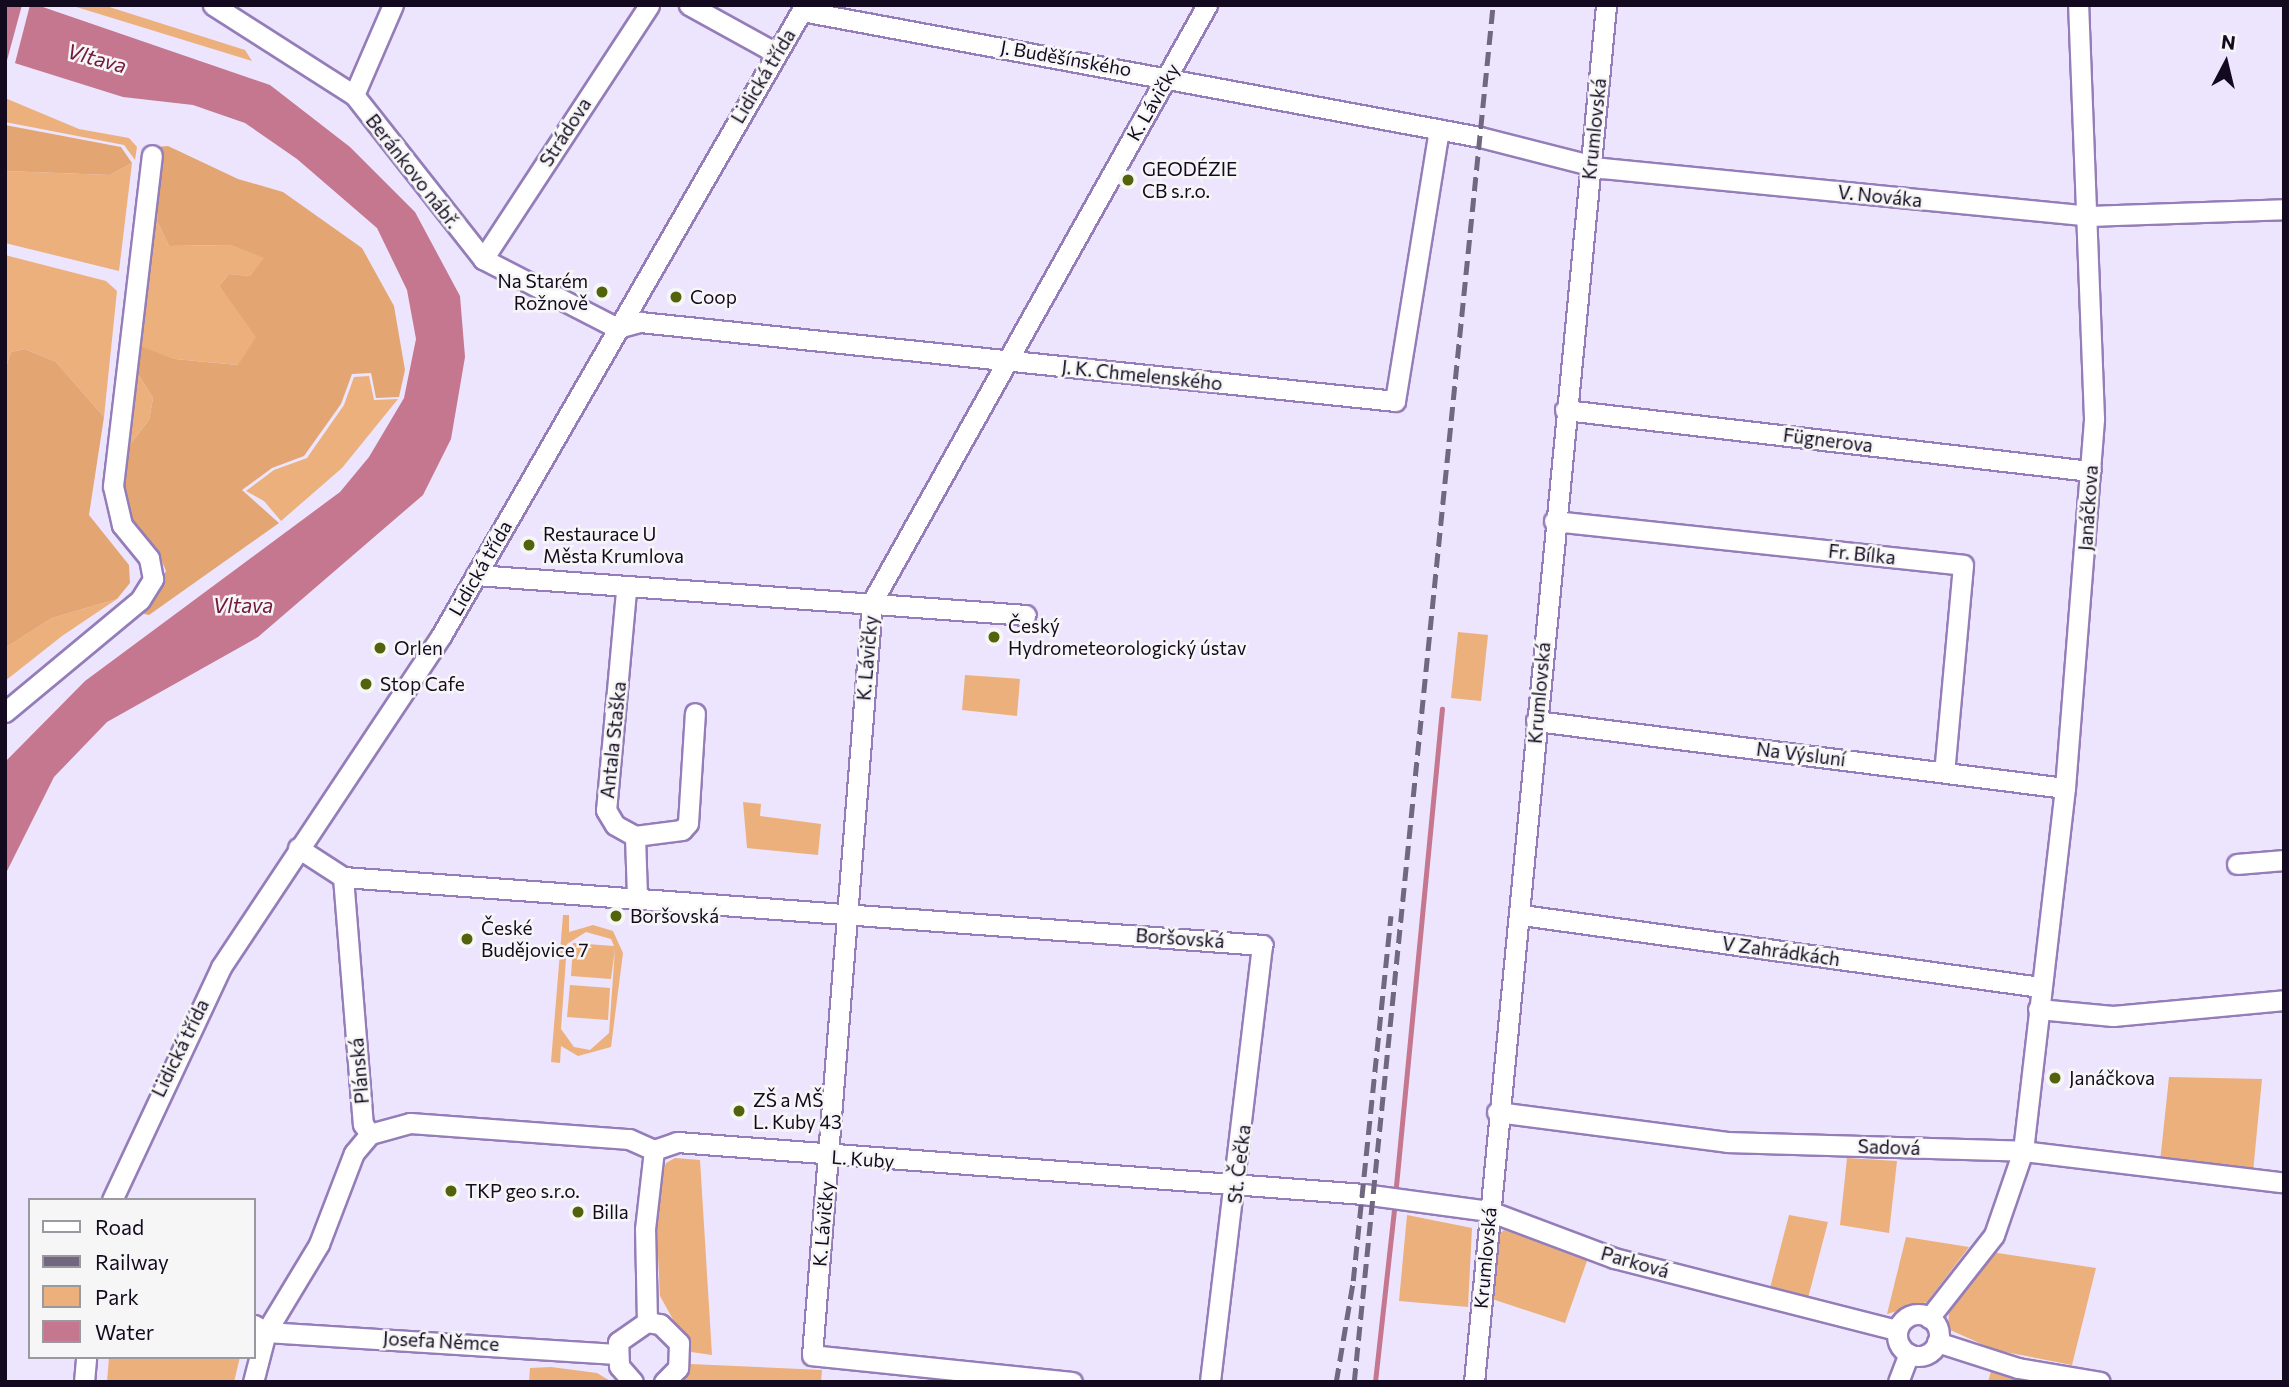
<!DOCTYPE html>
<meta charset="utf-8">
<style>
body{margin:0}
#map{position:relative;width:2289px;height:1387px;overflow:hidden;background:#ede4fe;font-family:Commissioner,sans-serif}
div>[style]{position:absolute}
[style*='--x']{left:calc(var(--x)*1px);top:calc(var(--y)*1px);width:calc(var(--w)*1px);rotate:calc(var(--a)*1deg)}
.green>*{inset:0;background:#ecb07d}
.forest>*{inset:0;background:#e3a672}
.water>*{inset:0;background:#c4778e}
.pier>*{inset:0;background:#ede4fe}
.stream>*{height:4.5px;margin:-2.25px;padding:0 2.25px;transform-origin:2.25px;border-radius:2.25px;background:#c4778e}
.roads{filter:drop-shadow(2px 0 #947db8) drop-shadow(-2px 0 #947db8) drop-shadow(0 2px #947db8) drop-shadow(0 -2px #947db8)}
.minor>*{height:19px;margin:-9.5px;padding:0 9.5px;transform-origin:9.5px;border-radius:9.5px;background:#fff}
.minor>.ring{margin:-9.5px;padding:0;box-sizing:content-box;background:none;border:19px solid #fff;border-radius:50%}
.rail>*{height:4.5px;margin-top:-2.25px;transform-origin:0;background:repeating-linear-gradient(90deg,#71687f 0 14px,transparent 0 21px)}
.dots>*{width:19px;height:19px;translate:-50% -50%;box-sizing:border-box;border:4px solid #f6f6f6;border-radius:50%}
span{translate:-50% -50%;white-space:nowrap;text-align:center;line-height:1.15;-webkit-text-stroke:5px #f6f6f6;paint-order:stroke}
.street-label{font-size:19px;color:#140a20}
.poi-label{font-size:19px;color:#140a20}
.left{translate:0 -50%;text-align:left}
.right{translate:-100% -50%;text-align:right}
.water-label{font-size:21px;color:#74173d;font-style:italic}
.frame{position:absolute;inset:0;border:7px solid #140a20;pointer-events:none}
.legend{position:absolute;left:28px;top:1198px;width:228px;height:161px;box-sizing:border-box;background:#f6f6f6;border:2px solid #9c98a0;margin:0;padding:9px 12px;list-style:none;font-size:21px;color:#140a20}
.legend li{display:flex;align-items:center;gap:14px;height:35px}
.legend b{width:35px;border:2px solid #9c98a0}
.north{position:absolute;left:2191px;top:28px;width:70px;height:70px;-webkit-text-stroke:5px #f6f6f6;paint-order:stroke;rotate:7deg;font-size:19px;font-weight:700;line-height:28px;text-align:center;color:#140a20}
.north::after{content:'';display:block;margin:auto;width:24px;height:32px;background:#140a20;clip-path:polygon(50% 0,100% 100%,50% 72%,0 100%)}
</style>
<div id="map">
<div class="green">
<div style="clip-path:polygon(70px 5px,103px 5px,245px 50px,252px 61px)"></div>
<div style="clip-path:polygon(5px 98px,79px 129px,129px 138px,137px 147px,135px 160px,124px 145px,5px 122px)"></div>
<div style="clip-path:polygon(132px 163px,119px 271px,5px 243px,5px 171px,110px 175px)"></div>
<div style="clip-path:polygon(157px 167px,158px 223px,169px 246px,230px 245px,265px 258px,250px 276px,229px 274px,219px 286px,257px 337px,239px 365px,175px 359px,137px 346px,132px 364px,153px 398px,149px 420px,122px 455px,130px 363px)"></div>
<div style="clip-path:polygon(5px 255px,106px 281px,117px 291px,104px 417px,56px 362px,25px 349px,11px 352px,5px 370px)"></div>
<div style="clip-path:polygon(369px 376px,374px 400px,398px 399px,342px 468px,281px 521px,264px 501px,246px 491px,274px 470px,307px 458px,344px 405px,354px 377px)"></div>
<div style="clip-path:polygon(117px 599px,62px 636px,5px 681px,5px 648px,52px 618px)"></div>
<div style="clip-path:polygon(1458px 632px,1488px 635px,1481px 701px,1451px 698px)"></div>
<div style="clip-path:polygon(965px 675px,1020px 679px,1017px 716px,962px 710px)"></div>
<div style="clip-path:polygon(743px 802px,761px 804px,760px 816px,821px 824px,818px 855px,747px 848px)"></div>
<div style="clip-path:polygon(evenodd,563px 915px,569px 915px,569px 932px,593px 925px,613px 931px,623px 953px,611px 1047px,578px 1056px,561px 1046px,560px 1063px,551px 1062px,563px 915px,586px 932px,611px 939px,614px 946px,573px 943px,571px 976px,611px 979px,615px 949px,609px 1033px,590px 1050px,574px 1047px,561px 1029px,567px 944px,586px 932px)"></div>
<div style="clip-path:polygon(570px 985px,610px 988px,608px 1020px,567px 1017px)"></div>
<div style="clip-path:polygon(2169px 1077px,2262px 1079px,2253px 1172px,2160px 1162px)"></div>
<div style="clip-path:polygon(675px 1158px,700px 1160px,712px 1355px,691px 1352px,660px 1296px,655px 1193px,666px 1163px)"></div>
<div style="clip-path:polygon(1847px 1158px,1897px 1161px,1889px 1233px,1840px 1225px)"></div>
<div style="clip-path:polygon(1407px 1215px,1472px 1228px,1468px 1307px,1399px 1301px)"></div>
<div style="clip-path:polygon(1789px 1215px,1828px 1222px,1808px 1298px,1770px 1288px)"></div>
<div style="clip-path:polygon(1504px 1230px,1588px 1258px,1565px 1323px,1489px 1298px,1496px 1237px)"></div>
<div style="clip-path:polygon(1906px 1237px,1969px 1247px,1927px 1302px,1887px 1314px)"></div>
<div style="clip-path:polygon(1991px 1252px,2096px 1268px,2072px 1365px,1995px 1350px,1948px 1329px,1949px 1309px)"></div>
<div style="clip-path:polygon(109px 1357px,240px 1357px,234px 1382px,107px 1382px)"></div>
<div style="clip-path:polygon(690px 1364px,822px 1370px,821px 1382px,680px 1382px)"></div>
<div style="clip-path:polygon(551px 1367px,597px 1373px,612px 1382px,529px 1382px,530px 1368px)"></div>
<div style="clip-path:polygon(1991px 1371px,2008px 1375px,2045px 1382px,1988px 1382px)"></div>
</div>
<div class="forest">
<div style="clip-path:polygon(5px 125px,121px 147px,132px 163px,110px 175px,5px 171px)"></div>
<div style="clip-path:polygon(168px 146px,238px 179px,283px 192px,362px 248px,394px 306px,405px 370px,399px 397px,376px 398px,371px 373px,352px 374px,341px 404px,304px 456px,272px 468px,242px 490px,279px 523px,149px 615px,140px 613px,166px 571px,158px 552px,132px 528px,119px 488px,122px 455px,149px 420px,153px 398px,132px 364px,137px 345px,175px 359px,238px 365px,256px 337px,219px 286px,229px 274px,250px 276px,264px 258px,230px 245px,169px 246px,158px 223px,156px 147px)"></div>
<div style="clip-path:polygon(25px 349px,56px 362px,104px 417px,89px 515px,129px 565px,130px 583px,117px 599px,52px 618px,5px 648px,5px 370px,11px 352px)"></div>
</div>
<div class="water">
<div style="clip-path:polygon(5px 5px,37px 5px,270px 85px,350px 147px,415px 212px,460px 296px,465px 357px,451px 439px,423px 495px,258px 637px,107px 722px,54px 777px,5px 875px,5px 762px,85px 681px,340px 492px,369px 457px,404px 398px,416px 339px,407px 290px,377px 228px,297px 159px,245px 123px,193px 105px,123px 97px,5px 60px)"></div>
</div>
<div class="pier">
<div style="clip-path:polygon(22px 5px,30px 5px,14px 67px,6px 64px)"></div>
</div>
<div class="stream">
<div style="--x:1396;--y:1186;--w:479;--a:-84.5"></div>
<div style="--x:1375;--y:1382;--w:174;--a:-83.7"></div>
</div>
<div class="roads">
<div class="minor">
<div style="--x:213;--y:5;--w:167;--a:32.6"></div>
<div style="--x:354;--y:95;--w:209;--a:51.8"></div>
<div style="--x:483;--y:259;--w:151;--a:27.2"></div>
<div style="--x:689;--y:5;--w:99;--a:28.9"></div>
<div style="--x:802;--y:11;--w:690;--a:10.53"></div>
<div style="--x:1480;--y:137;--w:126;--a:14.3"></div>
<div style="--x:1602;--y:168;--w:488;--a:5.6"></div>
<div style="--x:2088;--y:216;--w:196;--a:-2"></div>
<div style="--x:354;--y:95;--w:98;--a:-66.6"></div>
<div style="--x:483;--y:259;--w:303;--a:-56.8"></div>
<div style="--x:617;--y:328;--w:24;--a:-15"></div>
<div style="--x:640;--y:322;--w:759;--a:5.97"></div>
<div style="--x:1395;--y:401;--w:275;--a:-80.8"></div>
<div style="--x:1565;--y:410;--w:529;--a:6.63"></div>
<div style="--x:1554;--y:521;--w:411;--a:6.1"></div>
<div style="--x:1963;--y:565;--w:208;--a:95.2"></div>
<div style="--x:476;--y:575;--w:551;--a:4.16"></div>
<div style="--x:626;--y:591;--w:220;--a:95.2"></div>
<div style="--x:606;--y:810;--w:17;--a:59"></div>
<div style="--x:615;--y:825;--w:23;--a:29"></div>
<div style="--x:635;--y:836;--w:47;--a:-7.3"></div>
<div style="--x:682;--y:830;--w:9;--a:-49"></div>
<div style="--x:688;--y:823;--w:110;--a:-86.4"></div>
<div style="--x:5;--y:712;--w:175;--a:-39.7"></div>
<div style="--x:140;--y:600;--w:25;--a:-58"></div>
<div style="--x:153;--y:579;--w:21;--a:-101"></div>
<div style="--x:149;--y:558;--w:43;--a:-129.3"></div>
<div style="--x:122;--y:525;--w:40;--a:-103"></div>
<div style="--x:113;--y:486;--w:333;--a:-83.3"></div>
<div style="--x:1536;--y:721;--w:533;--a:7.22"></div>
<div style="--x:635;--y:836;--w:59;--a:88.1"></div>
<div style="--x:298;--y:848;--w:54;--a:32.8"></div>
<div style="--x:343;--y:877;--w:922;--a:4.23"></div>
<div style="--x:1262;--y:945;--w:440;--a:96.8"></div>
<div style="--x:2237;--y:864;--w:47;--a:-4.9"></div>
<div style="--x:343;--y:877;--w:248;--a:85.4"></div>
<div style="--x:363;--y:1124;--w:12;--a:55"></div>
<div style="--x:1522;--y:915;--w:523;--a:7.91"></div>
<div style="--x:2038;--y:1009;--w:75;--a:5.3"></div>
<div style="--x:2113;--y:1016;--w:172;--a:-5.3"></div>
<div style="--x:1497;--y:1112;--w:232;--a:7.4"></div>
<div style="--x:1727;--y:1142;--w:296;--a:1.7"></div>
<div style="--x:2023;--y:1151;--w:260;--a:6.9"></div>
<div style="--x:112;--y:1200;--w:257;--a:-64.9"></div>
<div style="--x:221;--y:967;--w:397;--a:-56.4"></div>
<div style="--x:441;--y:636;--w:728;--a:-60.02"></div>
<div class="ring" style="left:1897px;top:1314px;width:23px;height:23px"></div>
<div style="--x:1929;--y:1318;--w:105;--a:-51.9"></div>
<div style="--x:1994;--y:1235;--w:89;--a:-71"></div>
<div style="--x:2023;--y:1151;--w:365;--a:-83.4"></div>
<div style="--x:2065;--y:788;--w:371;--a:-85.5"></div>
<div style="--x:2094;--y:418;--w:413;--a:-92.2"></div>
<div style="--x:647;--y:1322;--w:93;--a:-91.2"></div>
<div style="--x:645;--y:1229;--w:80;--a:-83.5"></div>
<div style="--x:254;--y:1325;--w:14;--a:30"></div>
<div style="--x:266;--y:1332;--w:351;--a:3.6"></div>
<div style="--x:1937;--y:1342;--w:85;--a:17.8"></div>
<div style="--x:2018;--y:1368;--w:83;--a:9.7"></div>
<div style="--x:84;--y:1382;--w:25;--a:-85"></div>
<div style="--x:253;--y:1382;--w:52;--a:-75.4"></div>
<div style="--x:266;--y:1332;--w:103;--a:-58.9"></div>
<div style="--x:319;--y:1244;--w:97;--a:-69"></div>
<div style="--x:354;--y:1153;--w:25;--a:-50"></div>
<div style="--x:370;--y:1134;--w:41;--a:-15.4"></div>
<div style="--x:410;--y:1123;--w:220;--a:4.2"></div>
<div style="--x:629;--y:1139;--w:27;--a:24"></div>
<div style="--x:654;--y:1150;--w:24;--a:-19"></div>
<div style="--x:677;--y:1142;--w:688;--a:4.33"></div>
<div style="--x:1363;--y:1194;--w:127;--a:7.7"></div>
<div style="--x:1489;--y:1211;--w:134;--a:20.6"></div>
<div style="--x:1614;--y:1258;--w:292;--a:14.3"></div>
<div style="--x:633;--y:1382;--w:21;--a:-131"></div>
<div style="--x:619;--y:1366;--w:24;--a:-92"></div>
<div style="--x:618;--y:1342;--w:35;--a:-35"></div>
<div style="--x:647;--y:1322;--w:13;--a:9"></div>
<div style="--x:660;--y:1324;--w:27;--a:45"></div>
<div style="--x:679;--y:1343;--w:25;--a:92"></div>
<div style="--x:678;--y:1368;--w:20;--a:135"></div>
<div style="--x:1072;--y:1382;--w:261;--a:-174.1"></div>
<div style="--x:812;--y:1355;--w:755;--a:-85.44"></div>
<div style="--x:872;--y:602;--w:685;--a:-60.7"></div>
<div style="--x:1474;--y:1382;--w:1383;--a:-84.52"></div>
<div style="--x:1898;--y:1382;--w:30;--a:-69"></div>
</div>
</div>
<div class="rail">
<div style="--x:1336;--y:1382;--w:102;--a:-80.4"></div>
<div style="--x:1353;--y:1281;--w:367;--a:-84.1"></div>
<div style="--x:1354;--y:1382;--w:1384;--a:-84.24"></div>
</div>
<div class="dots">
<div style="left:1128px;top:180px;background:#52630b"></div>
<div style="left:602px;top:292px;background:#52630b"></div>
<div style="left:676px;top:297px;background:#52630b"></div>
<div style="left:529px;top:545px;background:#52630b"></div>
<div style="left:994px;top:637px;background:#52630b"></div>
<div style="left:380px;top:648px;background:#52630b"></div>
<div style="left:366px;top:684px;background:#52630b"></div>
<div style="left:616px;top:916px;background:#52630b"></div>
<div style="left:467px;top:939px;background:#52630b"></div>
<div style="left:2055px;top:1078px;background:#52630b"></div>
<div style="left:739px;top:1111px;background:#52630b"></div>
<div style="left:451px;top:1191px;background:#52630b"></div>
<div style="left:578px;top:1212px;background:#52630b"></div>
</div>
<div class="street-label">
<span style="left:1066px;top:58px;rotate:10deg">J. Buděšínského</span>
<span style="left:763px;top:76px;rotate:-59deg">Lidická třída</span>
<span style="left:1153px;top:102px;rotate:-60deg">K. Lávičky</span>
<span style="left:1594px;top:129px;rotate:-84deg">Krumlovská</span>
<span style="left:565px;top:132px;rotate:-57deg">Strádova</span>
<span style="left:413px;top:171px;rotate:52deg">Beránkovo nábř.</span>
<span style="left:1880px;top:196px;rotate:6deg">V. Nováka</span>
<span style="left:1142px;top:375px;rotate:6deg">J. K. Chmelenského</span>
<span style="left:1828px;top:440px;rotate:7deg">Fügnerova</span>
<span style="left:2088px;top:508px;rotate:-86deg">Janáčkova</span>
<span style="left:1862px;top:554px;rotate:6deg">Fr. Bílka</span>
<span style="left:480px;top:568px;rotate:-60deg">Lidická třída</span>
<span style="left:867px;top:658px;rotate:-85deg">K. Lávičky</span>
<span style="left:1539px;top:693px;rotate:-85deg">Krumlovská</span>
<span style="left:613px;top:740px;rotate:-84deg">Antala Staška</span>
<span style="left:1801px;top:754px;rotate:7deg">Na Výsluní</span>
<span style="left:1180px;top:938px;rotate:4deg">Boršovská</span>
<span style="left:1781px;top:951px;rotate:8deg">V Zahrádkách</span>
<span style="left:180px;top:1048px;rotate:-64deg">Lidická třída</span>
<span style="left:359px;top:1071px;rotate:-95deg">Plánská</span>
<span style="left:1889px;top:1147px;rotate:2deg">Sadová</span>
<span style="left:863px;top:1159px;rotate:4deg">L. Kuby</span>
<span style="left:1239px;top:1164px;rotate:-83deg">St. Čečka</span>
<span style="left:823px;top:1224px;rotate:-85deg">K. Lávičky</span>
<span style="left:1485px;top:1258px;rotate:-85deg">Krumlovská</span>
<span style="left:1635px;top:1262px;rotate:16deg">Parková</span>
<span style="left:441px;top:1341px;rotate:3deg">Josefa Němce</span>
</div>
<div class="poi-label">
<span class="left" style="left:1142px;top:180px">GEODÉZIE<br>CB s.r.o.</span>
<span class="right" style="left:588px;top:292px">Na Starém<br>Rožnově</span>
<span class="left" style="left:690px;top:297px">Coop</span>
<span class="left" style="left:543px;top:545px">Restaurace U<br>Města Krumlova</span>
<span class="left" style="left:1008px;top:637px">Český<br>Hydrometeorologický ústav</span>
<span class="left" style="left:394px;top:648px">Orlen</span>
<span class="left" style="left:380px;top:684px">Stop Cafe</span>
<span class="left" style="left:630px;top:916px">Boršovská</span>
<span class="left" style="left:481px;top:939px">České<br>Budějovice 7</span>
<span class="left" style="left:2069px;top:1078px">Janáčkova</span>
<span class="left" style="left:753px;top:1111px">ZŠ a MŠ<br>L. Kuby 43</span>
<span class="left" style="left:465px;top:1191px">TKP geo s.r.o.</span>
<span class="left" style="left:592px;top:1212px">Billa</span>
</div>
<div class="water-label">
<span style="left:97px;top:58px;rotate:15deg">Vltava</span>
<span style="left:243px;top:605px">Vltava</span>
</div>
<div class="frame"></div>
<ul class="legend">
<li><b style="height:9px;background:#fff"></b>Road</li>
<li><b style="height:9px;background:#71687f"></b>Railway</li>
<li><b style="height:19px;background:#ecb07d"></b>Park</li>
<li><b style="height:19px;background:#c4778e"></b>Water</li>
</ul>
<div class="north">N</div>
</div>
